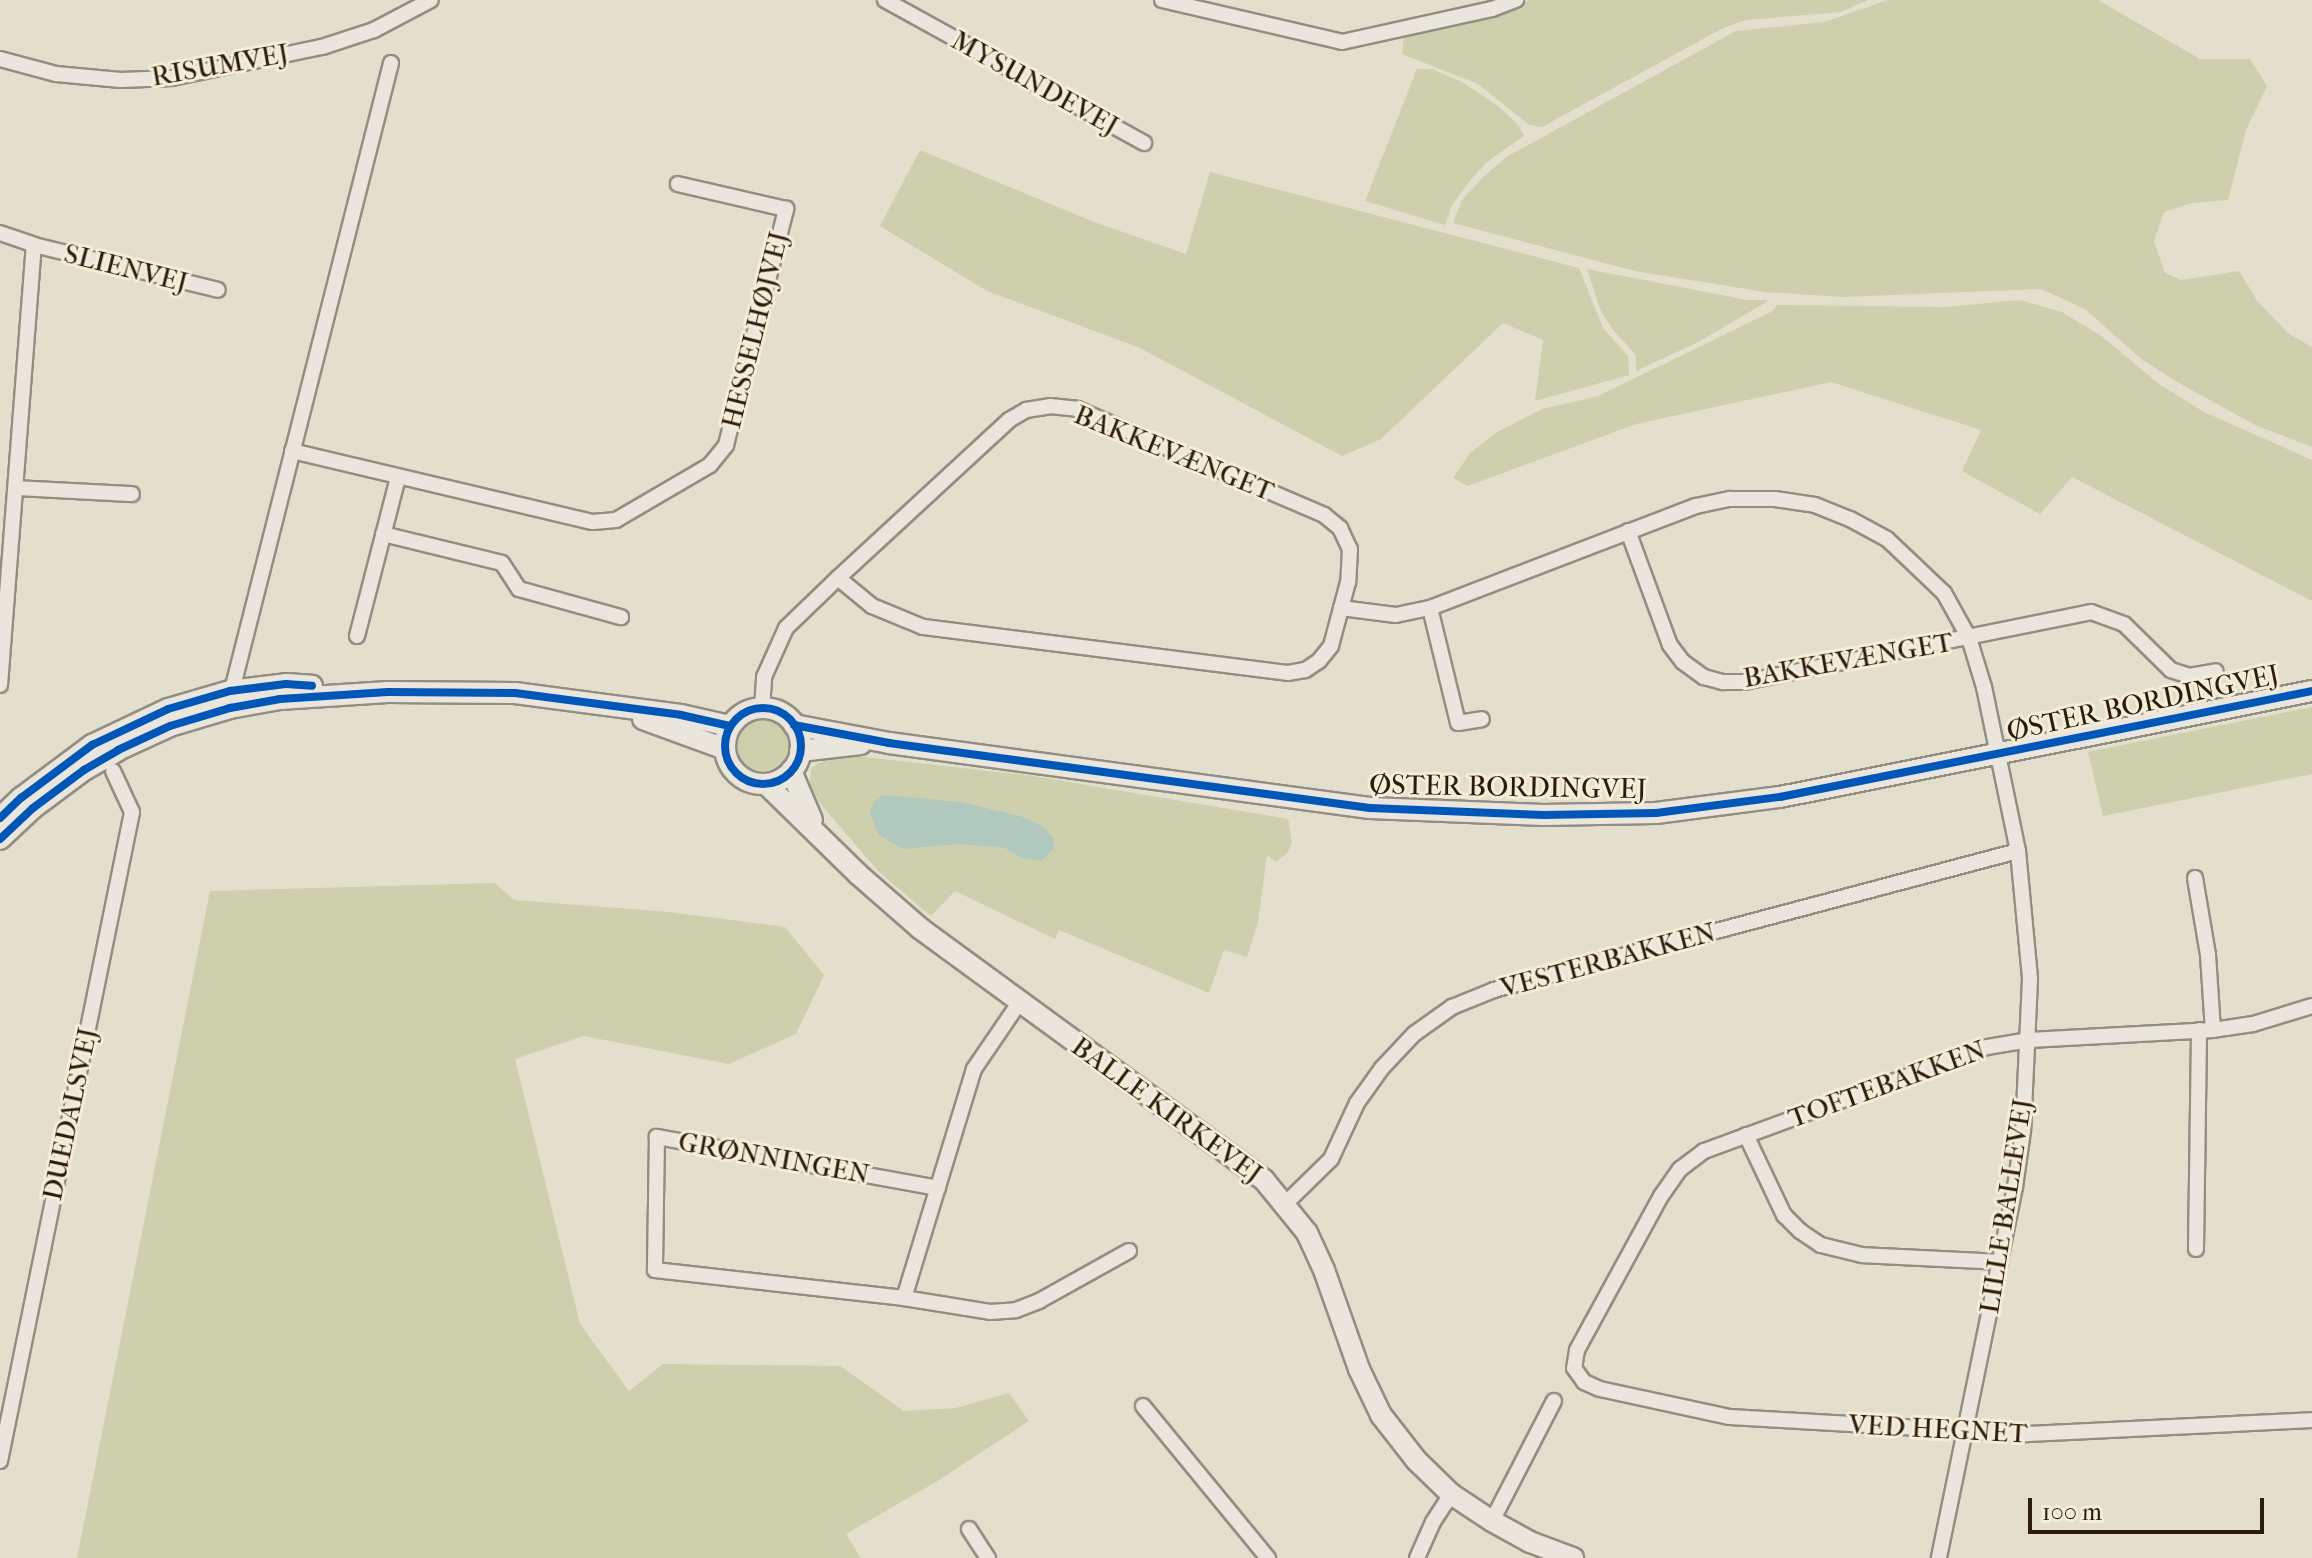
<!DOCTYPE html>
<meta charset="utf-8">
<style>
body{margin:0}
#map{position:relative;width:2312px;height:1558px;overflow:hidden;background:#e4decd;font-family:"IM FELL French Canon",serif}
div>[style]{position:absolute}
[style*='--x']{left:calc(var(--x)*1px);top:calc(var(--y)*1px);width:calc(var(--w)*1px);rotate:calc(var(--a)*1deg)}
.green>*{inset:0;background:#cecfac}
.round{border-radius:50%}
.water>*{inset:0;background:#b0c8bd}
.roads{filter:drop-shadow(2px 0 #938e82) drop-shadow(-2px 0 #938e82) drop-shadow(0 2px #938e82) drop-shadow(0 -2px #938e82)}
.street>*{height:14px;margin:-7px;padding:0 7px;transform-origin:7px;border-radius:7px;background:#eae6de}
.secondary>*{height:20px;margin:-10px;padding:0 10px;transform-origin:10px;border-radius:10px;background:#eae6de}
.secondary>.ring{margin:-10px;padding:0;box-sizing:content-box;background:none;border:20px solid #eae6de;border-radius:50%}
.cycleway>*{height:8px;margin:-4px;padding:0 4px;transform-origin:4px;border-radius:4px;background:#0057b8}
.cycleway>.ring{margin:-4px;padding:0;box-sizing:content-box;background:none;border:8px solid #0057b8;border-radius:50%}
span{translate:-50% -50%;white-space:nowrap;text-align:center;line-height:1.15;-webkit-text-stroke:6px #f4edd8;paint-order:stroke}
.street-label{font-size:28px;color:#2b1b0c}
.scale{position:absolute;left:2028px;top:1498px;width:236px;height:36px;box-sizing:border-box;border:4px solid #2b1b0c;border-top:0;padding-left:10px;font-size:24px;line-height:28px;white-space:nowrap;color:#2b1b0c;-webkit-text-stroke:6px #f4edd8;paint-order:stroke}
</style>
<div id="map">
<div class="green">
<div style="clip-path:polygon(1529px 0,1868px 0,1841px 12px,1746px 20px,1723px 28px,1542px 127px,1529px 125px,1478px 84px,1402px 54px,1404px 33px,1505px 12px)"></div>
<div style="clip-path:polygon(1888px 0,2098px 0,2200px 59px,2250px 59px,2267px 86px,2246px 130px,2228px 200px,2192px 203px,2164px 212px,2154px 241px,2165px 273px,2181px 280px,2239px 271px,2258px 302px,2289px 334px,2312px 347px,2312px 447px,2257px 426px,2177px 382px,2140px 358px,2085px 309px,2041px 289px,1842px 297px,1765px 292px,1635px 271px,1453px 223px,1462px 200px,1483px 177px,1508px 156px,1736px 31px,1824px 22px)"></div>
<div style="clip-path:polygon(1417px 69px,1432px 69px,1462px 82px,1497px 105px,1519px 126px,1524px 136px,1488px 161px,1472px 178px,1452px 205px,1445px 225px,1365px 201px)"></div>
<div style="clip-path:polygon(920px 150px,1094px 222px,1186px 254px,1210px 172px,1579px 268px,1603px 328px,1628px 356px,1629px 375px,1535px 401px,1543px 340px,1503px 323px,1381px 439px,1342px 456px,1140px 348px,987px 291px,880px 226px)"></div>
<div style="clip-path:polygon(1587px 269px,1747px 300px,1770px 300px,1700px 341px,1636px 371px,1636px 355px,1613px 330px,1600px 309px)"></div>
<div style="clip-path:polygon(2020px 300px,2062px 312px,2100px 335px,2159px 384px,2204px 412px,2312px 460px,2312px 601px,2072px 477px,2040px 514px,1962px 471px,1981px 430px,1831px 382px,1636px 424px,1468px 486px,1453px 478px,1470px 453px,1497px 432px,1542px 409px,1598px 396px,1773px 311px,1777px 305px,1946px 307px)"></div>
<div style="clip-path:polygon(2312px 707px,2312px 774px,2103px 816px,2088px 752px)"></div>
<div class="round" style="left:737px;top:719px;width:52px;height:52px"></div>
<div style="clip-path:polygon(855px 756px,1033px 776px,1288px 819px,1292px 843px,1287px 853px,1276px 862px,1267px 855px,1258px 922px,1247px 957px,1224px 950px,1209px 993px,1059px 930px,1055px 939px,955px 891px,931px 916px,877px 870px,819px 802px,810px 784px,811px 768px,825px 760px)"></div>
<div style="clip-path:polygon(495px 883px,514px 900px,669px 912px,785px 927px,824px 975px,796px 1034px,729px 1064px,584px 1036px,515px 1059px,580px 1324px,629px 1391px,663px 1364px,840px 1366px,904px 1411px,956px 1408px,1009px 1393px,1029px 1421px,939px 1480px,846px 1534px,861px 1558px,77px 1558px,210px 891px)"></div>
</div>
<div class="water">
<div style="clip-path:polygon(883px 795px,960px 802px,1020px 816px,1041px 825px,1053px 838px,1054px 848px,1041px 861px,1022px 858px,1005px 848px,959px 844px,902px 849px,878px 834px,870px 814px,873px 803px)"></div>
</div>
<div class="roads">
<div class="street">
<div style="--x:885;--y:0;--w:296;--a:28.9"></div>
<div style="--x:1162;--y:0;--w:185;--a:13.1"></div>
<div style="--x:1342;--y:42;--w:154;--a:-12.4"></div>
<div style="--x:1492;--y:9;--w:26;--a:-21"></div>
<div style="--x:0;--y:59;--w:58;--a:15"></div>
<div style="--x:56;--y:74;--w:65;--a:5.3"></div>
<div style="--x:121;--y:80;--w:51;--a:-2.2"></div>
<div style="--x:172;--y:78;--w:153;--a:-11.7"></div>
<div style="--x:322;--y:47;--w:55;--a:-18.1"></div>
<div style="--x:374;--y:30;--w:64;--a:-27.8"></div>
<div style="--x:0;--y:233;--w:36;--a:19"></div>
<div style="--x:34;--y:245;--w:189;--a:13.7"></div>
<div style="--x:292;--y:451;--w:309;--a:13.3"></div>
<div style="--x:593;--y:522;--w:23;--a:-5"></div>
<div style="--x:616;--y:520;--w:109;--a:-30.3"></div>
<div style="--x:710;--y:465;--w:26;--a:-51"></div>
<div style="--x:726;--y:445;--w:244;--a:-75.7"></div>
<div style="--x:786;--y:209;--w:111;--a:-167"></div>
<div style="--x:16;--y:488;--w:116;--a:3"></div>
<div style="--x:1628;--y:531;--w:121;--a:69.8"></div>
<div style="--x:1670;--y:645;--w:21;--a:53"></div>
<div style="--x:1683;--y:662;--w:26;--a:36"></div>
<div style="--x:1704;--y:677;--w:20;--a:15"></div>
<div style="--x:1723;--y:682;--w:21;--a:0"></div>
<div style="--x:1744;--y:682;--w:354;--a:-11.4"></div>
<div style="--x:2091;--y:612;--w:35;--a:20"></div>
<div style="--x:2124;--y:624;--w:66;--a:44.4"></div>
<div style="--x:2171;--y:670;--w:19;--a:18"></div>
<div style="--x:2189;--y:676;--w:27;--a:-10"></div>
<div style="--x:383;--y:534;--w:122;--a:13.7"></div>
<div style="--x:502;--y:563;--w:31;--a:57"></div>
<div style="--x:519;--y:589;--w:106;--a:15.4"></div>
<div style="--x:1341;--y:608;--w:55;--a:7.3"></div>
<div style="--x:1396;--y:615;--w:35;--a:-12"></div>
<div style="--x:1430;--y:608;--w:285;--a:-21"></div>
<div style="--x:1696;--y:506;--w:35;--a:-12"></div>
<div style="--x:1730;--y:499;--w:45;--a:0"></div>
<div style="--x:1775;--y:499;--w:40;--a:8.5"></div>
<div style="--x:1815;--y:505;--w:38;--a:22"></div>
<div style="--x:1850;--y:519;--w:42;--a:28.4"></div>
<div style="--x:1887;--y:539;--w:79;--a:43.5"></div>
<div style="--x:1944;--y:593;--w:51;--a:60.9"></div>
<div style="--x:1969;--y:638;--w:51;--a:73"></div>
<div style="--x:1984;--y:687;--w:167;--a:78.3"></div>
<div style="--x:2018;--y:851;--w:129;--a:84.6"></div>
<div style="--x:2030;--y:979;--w:152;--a:92.6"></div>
<div style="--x:2023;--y:1131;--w:57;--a:98.1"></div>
<div style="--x:2015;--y:1187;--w:379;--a:101.6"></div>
<div style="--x:1430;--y:608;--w:118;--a:76.3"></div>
<div style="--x:1458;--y:723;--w:24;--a:-9"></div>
<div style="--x:357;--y:636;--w:164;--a:-75.5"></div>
<div style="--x:0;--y:685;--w:441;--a:-85.6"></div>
<div style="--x:230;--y:698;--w:655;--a:-75.77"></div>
<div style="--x:762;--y:708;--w:31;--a:-86"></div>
<div style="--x:764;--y:677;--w:54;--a:-65.8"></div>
<div style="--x:786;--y:628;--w:72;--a:-43.9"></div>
<div style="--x:838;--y:578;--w:233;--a:-42.7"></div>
<div style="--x:1009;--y:420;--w:20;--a:-30"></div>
<div style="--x:1026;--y:410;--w:24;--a:-9"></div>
<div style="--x:1050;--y:406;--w:27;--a:6"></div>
<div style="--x:1077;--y:409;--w:269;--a:23.2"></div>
<div style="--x:1324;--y:515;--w:21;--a:39"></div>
<div style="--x:1340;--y:528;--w:23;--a:65"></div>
<div style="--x:1350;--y:549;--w:33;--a:93"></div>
<div style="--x:1348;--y:582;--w:66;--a:104.9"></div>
<div style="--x:1331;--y:646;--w:19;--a:129"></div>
<div style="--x:1319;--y:661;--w:17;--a:147"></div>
<div style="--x:1305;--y:670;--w:17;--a:170"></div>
<div style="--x:1288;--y:673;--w:368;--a:-172.8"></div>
<div style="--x:923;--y:627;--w:55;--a:-157.6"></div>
<div style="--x:872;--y:606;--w:44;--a:-140.5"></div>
<div style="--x:2195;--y:878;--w:78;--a:80.4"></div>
<div style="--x:2208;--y:955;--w:75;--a:86.2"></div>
<div style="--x:2312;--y:1006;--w:62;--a:163"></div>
<div style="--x:2253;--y:1024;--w:40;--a:171.5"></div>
<div style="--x:2213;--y:1030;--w:184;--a:176.9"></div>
<div style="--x:2029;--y:1040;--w:43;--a:170.5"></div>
<div style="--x:1987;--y:1047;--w:302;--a:159.8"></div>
<div style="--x:1704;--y:1151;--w:30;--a:143"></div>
<div style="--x:1680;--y:1169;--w:33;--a:125"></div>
<div style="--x:1661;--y:1196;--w:175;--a:118.6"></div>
<div style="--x:1577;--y:1350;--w:18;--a:99"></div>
<div style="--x:1574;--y:1368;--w:17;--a:54"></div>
<div style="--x:1584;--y:1382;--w:17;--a:24"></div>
<div style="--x:1600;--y:1389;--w:133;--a:12.2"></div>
<div style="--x:1730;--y:1417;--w:298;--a:3.3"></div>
<div style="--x:2028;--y:1434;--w:284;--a:-2.8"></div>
<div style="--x:1746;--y:1135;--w:89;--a:64.6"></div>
<div style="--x:1784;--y:1215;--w:23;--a:45"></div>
<div style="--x:1800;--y:1231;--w:25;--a:34"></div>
<div style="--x:1821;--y:1245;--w:42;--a:13.7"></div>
<div style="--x:1862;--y:1255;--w:138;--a:2.9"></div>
<div style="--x:938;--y:1188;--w:286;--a:-169.7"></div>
<div style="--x:657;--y:1137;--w:133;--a:90.9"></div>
<div style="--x:655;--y:1270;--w:251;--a:6.4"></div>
<div style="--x:904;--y:1298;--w:87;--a:9.2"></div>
<div style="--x:990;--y:1312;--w:26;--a:-4"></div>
<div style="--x:1016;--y:1310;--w:25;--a:-21"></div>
<div style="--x:1039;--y:1301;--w:103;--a:-29.1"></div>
<div style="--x:1286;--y:1203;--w:63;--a:-44.4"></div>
<div style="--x:1331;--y:1159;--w:62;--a:-65.1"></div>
<div style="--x:1357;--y:1103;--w:43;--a:-54.5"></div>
<div style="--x:1382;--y:1068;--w:47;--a:-46.7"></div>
<div style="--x:1414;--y:1034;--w:47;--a:-35.4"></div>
<div style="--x:1452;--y:1007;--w:45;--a:-22"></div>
<div style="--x:1494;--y:990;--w:542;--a:-14.86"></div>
<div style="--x:2196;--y:1249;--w:219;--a:-89.2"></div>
<div style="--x:904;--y:1298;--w:239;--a:-73"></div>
<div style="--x:974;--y:1069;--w:80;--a:-55.7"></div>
<div style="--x:1143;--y:1406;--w:197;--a:50.6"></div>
<div style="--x:0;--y:1461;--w:662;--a:-78.5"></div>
<div style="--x:132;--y:812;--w:45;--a:-114.9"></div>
<div style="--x:1492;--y:1521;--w:135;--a:-62.7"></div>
<div style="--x:969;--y:1529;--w:35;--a:57"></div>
<div style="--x:1417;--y:1558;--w:39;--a:-66"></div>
<div style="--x:1433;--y:1522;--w:33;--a:-57"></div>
</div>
<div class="secondary">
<div class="ring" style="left:725px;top:708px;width:56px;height:56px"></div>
<div style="--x:643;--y:719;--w:87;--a:20.1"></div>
<div style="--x:794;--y:725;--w:97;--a:10.7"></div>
<div style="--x:889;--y:743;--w:485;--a:7.7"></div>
<div style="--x:1370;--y:808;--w:173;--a:2.3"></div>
<div style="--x:1543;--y:815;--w:113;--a:-1"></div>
<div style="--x:1656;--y:813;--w:125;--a:-7.4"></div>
<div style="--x:1780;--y:797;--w:542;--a:-11.27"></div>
<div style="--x:800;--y:751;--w:61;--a:-6.5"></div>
<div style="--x:791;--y:771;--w:53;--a:66.8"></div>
<div style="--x:766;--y:784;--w:130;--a:44.4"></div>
<div style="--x:859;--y:875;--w:82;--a:41.1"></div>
<div style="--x:921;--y:929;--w:425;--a:36.2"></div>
<div style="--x:1264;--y:1180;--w:68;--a:50.9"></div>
<div style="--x:1307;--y:1233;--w:41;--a:65.3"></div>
<div style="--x:1324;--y:1270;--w:105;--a:70.5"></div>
<div style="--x:1359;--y:1369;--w:51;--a:64.4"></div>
<div style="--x:1381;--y:1415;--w:57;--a:52.1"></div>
<div style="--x:1416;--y:1460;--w:49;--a:44.2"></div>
<div style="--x:1451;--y:1494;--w:49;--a:33.4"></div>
<div style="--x:1492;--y:1521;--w:43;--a:28.9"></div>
<div style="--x:1530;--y:1542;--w:46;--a:20.4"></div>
<div style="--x:0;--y:818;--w:29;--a:-44"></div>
<div style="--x:21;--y:798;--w:89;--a:-36.7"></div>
<div style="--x:92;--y:745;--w:84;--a:-25.3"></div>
<div style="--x:168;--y:709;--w:65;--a:-16.2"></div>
<div style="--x:230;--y:691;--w:56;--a:-7.1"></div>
<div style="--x:286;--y:684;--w:26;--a:4"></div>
<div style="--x:0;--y:839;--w:45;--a:-43.2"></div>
<div style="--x:33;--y:808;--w:64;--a:-36.7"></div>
<div style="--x:84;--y:770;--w:39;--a:-30"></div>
<div style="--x:118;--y:750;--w:57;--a:-24.8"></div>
<div style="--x:170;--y:726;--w:63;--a:-16.7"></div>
<div style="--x:230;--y:708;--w:51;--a:-10.2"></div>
<div style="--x:280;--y:699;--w:108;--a:-3.7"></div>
<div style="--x:388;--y:692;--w:127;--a:0.5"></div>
<div style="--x:515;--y:693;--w:167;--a:7.5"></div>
<div style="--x:681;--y:715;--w:50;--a:12.7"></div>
</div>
</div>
<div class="cycleway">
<div class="ring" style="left:725px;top:708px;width:68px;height:68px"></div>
<div style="--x:794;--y:725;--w:97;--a:10.7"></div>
<div style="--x:889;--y:743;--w:485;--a:7.7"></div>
<div style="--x:1370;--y:808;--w:173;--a:2.3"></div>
<div style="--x:1543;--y:815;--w:113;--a:-1"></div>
<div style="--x:1656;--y:813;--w:125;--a:-7.4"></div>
<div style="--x:1780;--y:797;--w:542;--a:-11.27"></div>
<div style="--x:0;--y:818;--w:29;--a:-44"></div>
<div style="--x:21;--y:798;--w:89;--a:-36.7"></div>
<div style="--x:92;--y:745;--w:84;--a:-25.3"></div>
<div style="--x:168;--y:709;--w:65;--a:-16.2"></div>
<div style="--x:230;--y:691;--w:56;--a:-7.1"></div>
<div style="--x:286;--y:684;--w:26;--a:4"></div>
<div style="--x:0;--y:839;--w:45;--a:-43.2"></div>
<div style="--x:33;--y:808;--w:64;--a:-36.7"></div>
<div style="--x:84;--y:770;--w:39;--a:-30"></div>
<div style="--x:118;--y:750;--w:57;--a:-24.8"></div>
<div style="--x:170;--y:726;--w:63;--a:-16.7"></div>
<div style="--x:230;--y:708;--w:51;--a:-10.2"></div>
<div style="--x:280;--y:699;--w:108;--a:-3.7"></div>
<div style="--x:388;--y:692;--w:127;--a:0.5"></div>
<div style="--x:515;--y:693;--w:167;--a:7.5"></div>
<div style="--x:681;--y:715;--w:50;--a:12.7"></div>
</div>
<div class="street-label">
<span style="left:220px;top:65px;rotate:-10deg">RISUMVEJ</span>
<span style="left:1035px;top:83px;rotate:29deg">MYSUNDEVEJ</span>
<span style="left:126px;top:268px;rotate:14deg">SLIENVEJ</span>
<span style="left:755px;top:330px;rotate:-76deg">HESSELHØJVEJ</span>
<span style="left:1174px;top:453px;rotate:22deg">BAKKEVÆNGET</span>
<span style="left:1848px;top:660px;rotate:-10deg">BAKKEVÆNGET</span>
<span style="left:2143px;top:703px;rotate:-12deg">ØSTER BORDINGVEJ</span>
<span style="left:1508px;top:787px;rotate:1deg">ØSTER BORDINGVEJ</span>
<span style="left:1608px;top:960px;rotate:-15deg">VESTERBAKKEN</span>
<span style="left:1887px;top:1084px;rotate:-20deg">TOFTEBAKKEN</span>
<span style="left:1167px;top:1110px;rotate:36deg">BALLE KIRKEVEJ</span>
<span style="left:70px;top:1114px;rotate:-78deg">DUEDALSVEJ</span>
<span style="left:774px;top:1158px;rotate:10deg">GRØNNINGEN</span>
<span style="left:2006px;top:1206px;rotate:-81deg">LILLE BALLEVEJ</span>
<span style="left:1938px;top:1429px;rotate:3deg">VED HEGNET</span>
</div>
<div class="scale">100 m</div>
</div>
